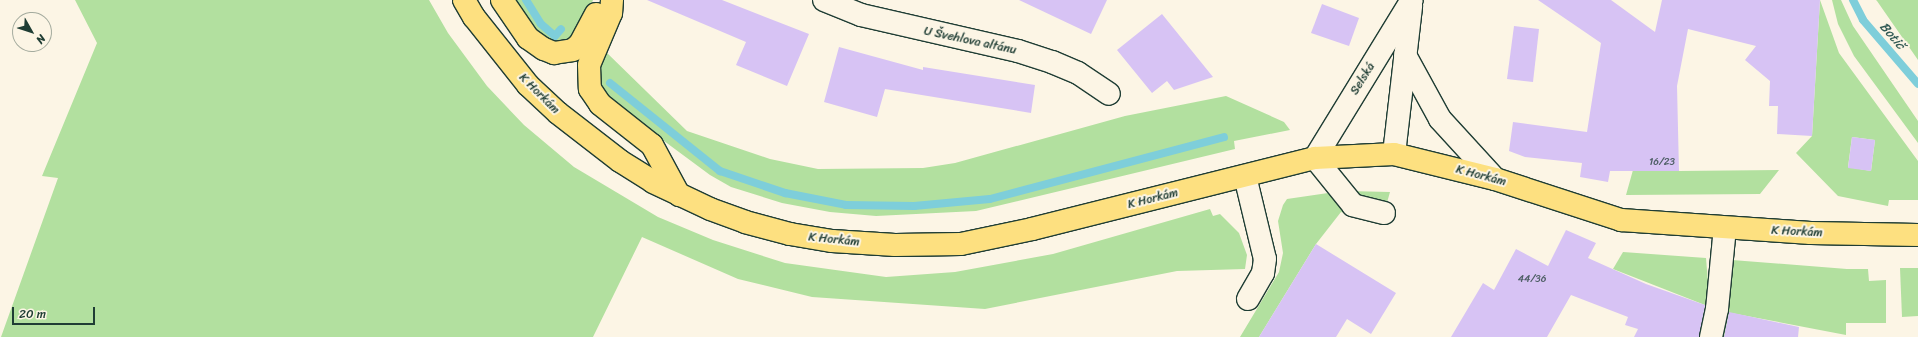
<!DOCTYPE html>
<meta charset="utf-8">
<style>
body{margin:0}
#map{position:relative;width:1918px;height:337px;overflow:hidden;background:#fcf5e5;font-family:Sriracha,sans-serif}
div>[style]{position:absolute}
[style*='--x']{left:calc(var(--x)*1px);top:calc(var(--y)*1px);width:calc(var(--w)*1px);rotate:calc(var(--a)*1deg)}
.green>*{inset:0;background:#b2e09f}
.stream>*{height:8px;margin:-4px;padding:0 4px;transform-origin:4px;border-radius:4px;background:#7eceda}
.building>*{inset:0;background:#d7c3f4}
.roads{filter:drop-shadow(1px 0 #1f3d34) drop-shadow(-1px 0 #1f3d34) drop-shadow(0 1px #1f3d34) drop-shadow(0 -1px #1f3d34)}
.minor>*{height:22px;margin:-11px;padding:0 11px;transform-origin:11px;border-radius:11px;background:#fcf5e5}
.major>*{height:22px;margin:-11px;padding:0 11px;transform-origin:11px;border-radius:11px;background:#fde080}
span{translate:-50% -50%;white-space:nowrap;text-align:center;line-height:1.15;-webkit-text-stroke:4px #fcf5e5;paint-order:stroke}
.number-label{font-size:10px;color:#4d5e64}
.number-label span{-webkit-text-stroke-width:0}
.street-label{font-size:12px;color:#1f3d34}
.water-label{font-size:13px;color:#325a55;font-style:italic}
.north{position:absolute;left:12px;top:12px;width:40px;height:40px;box-sizing:border-box;background:#fcf5e5;border:1px solid #a4ab9e;border-radius:50%;rotate:129deg;font-size:11px;font-weight:700;line-height:16px;text-align:center;color:#1f3d34}
.north::after{content:'';display:block;margin:auto;width:14px;height:18px;background:#1f3d34;clip-path:polygon(50% 0,100% 100%,50% 72%,0 100%)}
.scale{position:absolute;left:12px;top:307px;width:83px;height:18px;box-sizing:border-box;border:2px solid #1f3d34;border-top:0;padding-left:5px;font-size:12px;line-height:14px;white-space:nowrap;color:#1f3d34;-webkit-text-stroke:3px #fcf5e5;paint-order:stroke}
</style>
<div id="map">
<div class="green">
<div style="clip-path:polygon(75px 0,429px 0,448px 33px,487px 86px,524px 125px,574px 167px,658px 217px,713px 240px,785px 263px,886px 277px,955px 272px,1053px 254px,1210px 209px,1213px 216px,1220px 214px,1239px 233px,1247px 255px,1245px 269px,1177px 271px,985px 309px,812px 297px,738px 279px,642px 237px,593px 337px,1px 337px,58px 178px,42px 176px,97px 43px)"></div>
<div style="clip-path:polygon(511px 0,593px 0,580px 31px,565px 43px,544px 41px)"></div>
<div style="clip-path:polygon(evenodd,1820px 0,1839px 53px,1918px 161px,1918px 200px,1889px 200px,1888px 206px,1838px 196px,1796px 153px,1812px 136px,1820px 0,1852px 137px,1875px 140px,1871px 171px,1848px 167px,1852px 137px)"></div>
<div style="clip-path:polygon(1832px 0,1841px 0,1853px 26px,1918px 121px,1918px 143px,1854px 56px,1838px 24px)"></div>
<div style="clip-path:polygon(1876px 0,1918px 0,1918px 60px,1877px 1px)"></div>
<div style="clip-path:polygon(605px 51px,687px 131px,770px 159px,818px 169px,923px 168px,955px 163px,1125px 116px,1226px 96px,1284px 122px,1290px 130px,1234px 141px,1235px 149px,976px 211px,876px 216px,830px 212px,782px 203px,731px 187px,710px 175px,610px 101px,601px 87px,599px 68px)"></div>
<div style="clip-path:polygon(1633px 170px,1679px 171px,1779px 170px,1760px 194px,1626px 195px)"></div>
<div style="clip-path:polygon(1347px 191px,1390px 192px,1386px 206px)"></div>
<div style="clip-path:polygon(1328px 193px,1342px 205px,1382px 220px,1381px 224px,1341px 212px,1316px 244px,1259px 337px,1240px 337px,1279px 272px,1283px 253px,1278px 221px,1283px 205px,1287px 199px)"></div>
<div style="clip-path:polygon(1623px 252px,1706px 258px,1710px 307px,1613px 269px)"></div>
<div style="clip-path:polygon(1732px 260px,1847px 269px,1868px 269px,1869px 281px,1886px 280px,1886px 323px,1846px 323px,1846px 335px,1731px 313px,1725px 337px,1717px 337px)"></div>
<div style="clip-path:polygon(1900px 268px,1918px 268px,1918px 316px,1902px 317px)"></div>
</div>
<div class="stream">
<div style="--x:526;--y:0;--w:28;--a:58"></div>
<div style="--x:541;--y:24;--w:18;--a:41"></div>
<div style="--x:555;--y:36;--w:9;--a:-49"></div>
<div style="--x:1853;--y:0;--w:22;--a:63"></div>
<div style="--x:1863;--y:20;--w:84;--a:49.3"></div>
<div style="--x:610;--y:83;--w:141;--a:38.7"></div>
<div style="--x:720;--y:171;--w:69;--a:18.7"></div>
<div style="--x:785;--y:193;--w:62;--a:11.1"></div>
<div style="--x:846;--y:205;--w:68;--a:0.8"></div>
<div style="--x:914;--y:206;--w:76;--a:-5.3"></div>
<div style="--x:990;--y:199;--w:242;--a:-14.8"></div>
</div>
<div class="building">
<div style="clip-path:polygon(647px 0,722px 0,809px 34px,787px 86px,736px 65px,746px 42px)"></div>
<div style="clip-path:polygon(1019px 0,1107px 0,1091px 34px)"></div>
<div style="clip-path:polygon(1538px 0,1611px 0,1655px 32px,1662px 0,1820px 0,1812px 136px,1777px 134px,1778px 106px,1769px 106px,1770px 81px,1745px 60px,1756px 46px,1688px 29px,1677px 86px,1679px 171px,1610px 171px,1608px 182px,1580px 177px,1582px 163px,1525px 157px,1509px 151px,1513px 122px,1587px 132px,1601px 43px)"></div>
<div style="clip-path:polygon(1322px 4px,1359px 18px,1349px 46px,1311px 33px)"></div>
<div style="clip-path:polygon(1162px 14px,1213px 77px,1174px 90px,1167px 81px,1152px 93px,1117px 50px)"></div>
<div style="clip-path:polygon(1514px 26px,1539px 29px,1533px 82px,1507px 79px)"></div>
<div style="clip-path:polygon(839px 47px,923px 70px,923px 67px,1035px 85px,1031px 113px,885px 89px,877px 117px,824px 102px)"></div>
<div style="clip-path:polygon(1852px 137px,1875px 140px,1871px 171px,1848px 168px)"></div>
<div style="clip-path:polygon(1566px 230px,1596px 243px,1588px 258px,1646px 284px,1705px 305px,1699px 337px,1634px 337px,1638px 329px,1625px 325px,1628px 317px,1571px 295px,1547px 337px,1451px 337px,1483px 283px,1494px 290px,1516px 249px,1548px 266px)"></div>
<div style="clip-path:polygon(1316px 244px,1396px 293px,1371px 334px,1347px 319px,1336px 337px,1259px 337px)"></div>
<div style="clip-path:polygon(1729px 312px,1799px 327px,1798px 337px,1724px 337px)"></div>
</div>
<div class="roads">
<div class="minor">
<div style="--x:824;--y:0;--w:40;--a:22"></div>
<div style="--x:861;--y:15;--w:161;--a:12.9"></div>
<div style="--x:1018;--y:51;--w:36;--a:18"></div>
<div style="--x:1052;--y:62;--w:28;--a:23"></div>
<div style="--x:1078;--y:73;--w:37;--a:34"></div>
<div style="--x:1405;--y:55;--w:73;--a:61.3"></div>
<div style="--x:1440;--y:119;--w:81;--a:47.5"></div>
<div style="--x:1394;--y:154;--w:149;--a:-83.4"></div>
<div style="--x:1245;--y:176;--w:85;--a:76.5"></div>
<div style="--x:1265;--y:259;--w:14;--a:98"></div>
<div style="--x:1263;--y:273;--w:30;--a:120"></div>
<div style="--x:1384;--y:213;--w:32;--a:-166"></div>
<div style="--x:1353;--y:205;--w:60;--a:-129"></div>
<div style="--x:1315;--y:158;--w:185;--a:-58.5"></div>
<div style="--x:1711;--y:337;--w:29;--a:-78"></div>
<div style="--x:1717;--y:309;--w:81;--a:-84.4"></div>
</div>
<div class="major">
<div style="--x:464;--y:0;--w:20;--a:60"></div>
<div style="--x:474;--y:17;--w:87;--a:51.5"></div>
<div style="--x:528;--y:85;--w:41;--a:43"></div>
<div style="--x:558;--y:113;--w:78;--a:37.7"></div>
<div style="--x:620;--y:161;--w:39;--a:32"></div>
<div style="--x:653;--y:182;--w:63;--a:25.3"></div>
<div style="--x:710;--y:209;--w:37;--a:20"></div>
<div style="--x:745;--y:222;--w:47;--a:14.9"></div>
<div style="--x:790;--y:234;--w:43;--a:9.5"></div>
<div style="--x:832;--y:241;--w:63;--a:3.6"></div>
<div style="--x:895;--y:245;--w:66;--a:-0.9"></div>
<div style="--x:961;--y:244;--w:73;--a:-11.9"></div>
<div style="--x:1032;--y:229;--w:292;--a:-14.1"></div>
<div style="--x:1315;--y:158;--w:79;--a:-2.9"></div>
<div style="--x:1394;--y:154;--w:104;--a:13.9"></div>
<div style="--x:1495;--y:179;--w:133;--a:18"></div>
<div style="--x:1621;--y:220;--w:190;--a:3.9"></div>
<div style="--x:1811;--y:233;--w:107;--a:1.1"></div>
<div style="--x:502;--y:0;--w:46;--a:55.6"></div>
<div style="--x:528;--y:38;--w:19;--a:35"></div>
<div style="--x:544;--y:49;--w:11;--a:22"></div>
<div style="--x:554;--y:53;--w:19;--a:-9"></div>
<div style="--x:573;--y:50;--w:9;--a:-41"></div>
<div style="--x:580;--y:44;--w:34;--a:-62"></div>
<div style="--x:612;--y:0;--w:13;--a:94"></div>
<div style="--x:611;--y:13;--w:56;--a:112.9"></div>
<div style="--x:589;--y:65;--w:24;--a:88"></div>
<div style="--x:590;--y:89;--w:18;--a:56"></div>
<div style="--x:600;--y:104;--w:66;--a:38.3"></div>
<div style="--x:652;--y:145;--w:57;--a:61.6"></div>
</div>
</div>
<div class="number-label">
<span style="left:1662px;top:163px">16/23</span>
<span style="left:1532px;top:280px">44/36</span>
</div>
<div class="street-label">
<span style="left:970px;top:41px;rotate:12deg">U Švehlova altánu</span>
<span style="left:1363px;top:79px;rotate:-58deg">Selská</span>
<span style="left:539px;top:94px;rotate:45deg">K Horkám</span>
<span style="left:1481px;top:176px;rotate:15deg">K Horkám</span>
<span style="left:1153px;top:199px;rotate:-14deg">K Horkám</span>
<span style="left:1797px;top:232px;rotate:3deg">K Horkám</span>
<span style="left:834px;top:240px;rotate:6deg">K Horkám</span>
</div>
<div class="water-label">
<span style="left:1892px;top:36px;rotate:49deg">Botič</span>
</div>
<div class="north">N</div>
<div class="scale">20 m</div>
</div>
